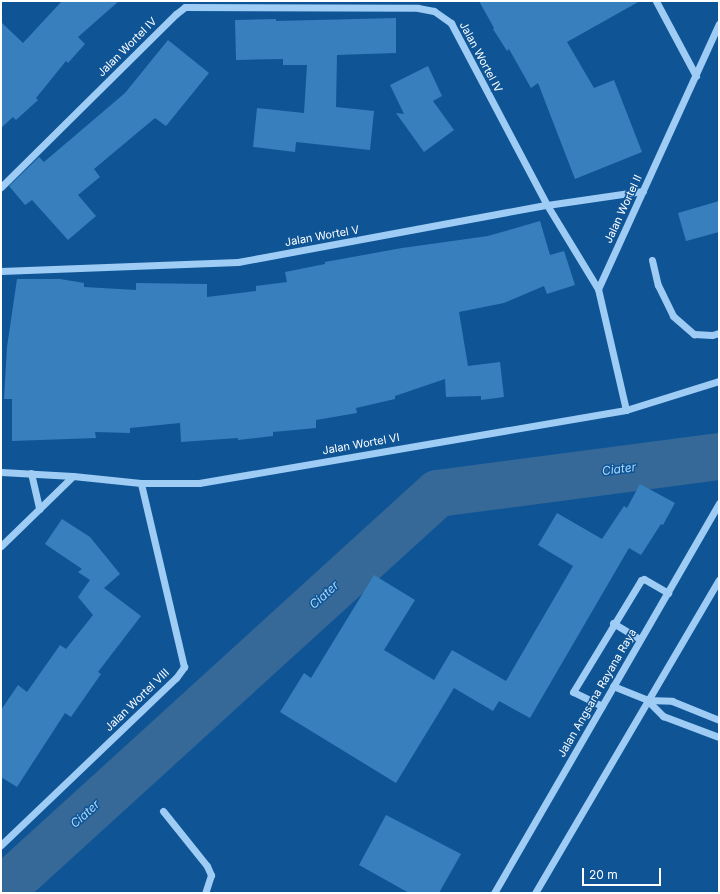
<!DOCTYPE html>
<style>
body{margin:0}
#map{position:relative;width:720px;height:894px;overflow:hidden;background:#0f5596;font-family:Inter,sans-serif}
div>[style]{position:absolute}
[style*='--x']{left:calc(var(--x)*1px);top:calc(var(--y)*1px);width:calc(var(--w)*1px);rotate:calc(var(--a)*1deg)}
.river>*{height:47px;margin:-23.5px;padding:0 23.5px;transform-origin:23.5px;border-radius:23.5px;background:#366998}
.building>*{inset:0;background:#387fbe}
.minor>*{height:7px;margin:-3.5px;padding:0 3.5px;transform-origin:3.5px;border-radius:3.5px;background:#9eccf4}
span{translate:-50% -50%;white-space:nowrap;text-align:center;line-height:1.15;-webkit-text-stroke:3px #0f5596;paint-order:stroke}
.street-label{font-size:11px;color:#fff}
.water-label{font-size:12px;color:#aad6fb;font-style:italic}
.frame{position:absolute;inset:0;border:2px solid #fff;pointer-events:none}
.scale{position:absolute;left:582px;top:868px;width:79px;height:18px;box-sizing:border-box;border:2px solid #fff;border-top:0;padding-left:5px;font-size:12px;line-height:14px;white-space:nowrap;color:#fff;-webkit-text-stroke:3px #0f5596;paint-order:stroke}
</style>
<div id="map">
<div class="river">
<div style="--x:1;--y:890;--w:590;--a:-42.32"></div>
<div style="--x:437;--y:493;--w:284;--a:-7.5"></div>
</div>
<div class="building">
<div style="clip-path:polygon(62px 1px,119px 1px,78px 37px,85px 44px,68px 63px,66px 61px,36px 98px,38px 100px,16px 120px,13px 117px,1px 128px,1px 22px,23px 43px)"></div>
<div style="clip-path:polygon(479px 1px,640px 1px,567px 42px,594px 88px,614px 80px,642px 152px,575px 179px,538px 83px,531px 88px,509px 49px,507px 51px,493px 29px,494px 28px)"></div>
<div style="clip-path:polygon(396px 18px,396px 53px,337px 55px,336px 107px,374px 111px,370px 150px,296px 142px,295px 152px,253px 147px,257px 108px,304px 113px,307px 65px,283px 65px,283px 59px,236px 60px,235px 20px,276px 19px,276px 21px)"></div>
<div style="clip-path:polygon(168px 40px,209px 73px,166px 126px,155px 118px,94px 169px,100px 177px,78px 195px,96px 216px,68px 240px,32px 200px,25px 205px,9px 186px,39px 157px,44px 162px,125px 93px)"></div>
<div style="clip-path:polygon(428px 66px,442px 96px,433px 101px,454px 130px,424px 152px,396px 113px,404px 114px,390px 85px)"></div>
<div style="clip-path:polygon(719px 201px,719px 232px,686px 241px,678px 213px)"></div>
<div style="clip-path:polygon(540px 221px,550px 255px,564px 251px,575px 285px,547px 294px,544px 286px,504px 303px,459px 312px,468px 366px,500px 362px,504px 397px,481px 400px,481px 396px,446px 397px,445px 379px,395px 396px,395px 399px,356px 408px,357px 413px,316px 420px,316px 428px,273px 432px,273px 436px,238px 440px,238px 438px,181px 442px,180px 423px,130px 428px,130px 433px,95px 432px,96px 438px,12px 441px,12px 399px,4px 399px,7px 347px,17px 279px,60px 279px,84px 283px,84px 287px,136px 290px,136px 283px,207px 284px,207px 297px,256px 291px,256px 286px,287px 282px,285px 272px,325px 264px,325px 262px,402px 248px,488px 236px)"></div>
<div style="clip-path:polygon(640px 484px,675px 503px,663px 525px,661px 524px,641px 555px,629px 548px,530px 718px,499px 701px,493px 711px,454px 688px,396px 783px,280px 712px,304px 673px,311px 678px,374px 575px,415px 600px,384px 650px,434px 680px,452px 650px,506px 681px,573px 566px,538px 545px,557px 513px,602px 539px,624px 506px,627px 508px)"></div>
<div style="clip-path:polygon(62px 519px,90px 537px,120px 574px,104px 588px,141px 616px,98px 672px,101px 674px,71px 717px,65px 713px,17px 787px,1px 777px,1px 710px,18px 685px,27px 692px,60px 645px,66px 649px,93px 615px,78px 597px,90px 580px,78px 572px,82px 569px,45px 544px)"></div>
<div style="clip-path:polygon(386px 815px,461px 854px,439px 893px,409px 893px,359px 865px)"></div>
</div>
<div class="minor">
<div style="--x:656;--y:1;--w:85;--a:61.9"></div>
<div style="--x:1;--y:187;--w:246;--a:-44.7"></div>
<div style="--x:176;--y:14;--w:11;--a:-38"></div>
<div style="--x:185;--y:7;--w:233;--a:0.2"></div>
<div style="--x:418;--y:8;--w:16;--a:11"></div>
<div style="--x:434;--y:11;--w:21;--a:35"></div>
<div style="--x:451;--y:23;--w:206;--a:62.2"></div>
<div style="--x:547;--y:205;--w:98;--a:58.7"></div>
<div style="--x:652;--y:260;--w:26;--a:77"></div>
<div style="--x:658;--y:285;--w:34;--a:64"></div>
<div style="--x:673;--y:316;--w:28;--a:41"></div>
<div style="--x:694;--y:334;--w:18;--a:3"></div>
<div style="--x:712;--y:335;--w:7;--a:-16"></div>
<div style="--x:1;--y:271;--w:237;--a:-2.2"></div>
<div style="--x:238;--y:262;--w:314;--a:-10.5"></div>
<div style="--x:547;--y:205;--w:97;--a:-8.3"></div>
<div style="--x:626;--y:410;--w:124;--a:-103"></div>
<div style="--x:598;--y:289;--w:291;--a:-65.5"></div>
<div style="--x:1;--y:472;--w:72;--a:3.2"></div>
<div style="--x:73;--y:476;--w:68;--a:5.9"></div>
<div style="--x:141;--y:483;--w:58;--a:0"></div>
<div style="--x:199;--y:483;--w:433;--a:-9.7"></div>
<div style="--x:626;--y:410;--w:97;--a:-17.3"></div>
<div style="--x:31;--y:473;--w:37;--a:77"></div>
<div style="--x:1;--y:546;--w:100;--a:-44.2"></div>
<div style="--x:613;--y:623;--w:31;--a:31"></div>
<div style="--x:613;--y:686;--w:37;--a:22"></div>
<div style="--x:647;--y:700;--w:25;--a:2"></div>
<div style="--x:672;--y:701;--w:51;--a:22"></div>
<div style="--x:647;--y:700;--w:23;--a:45"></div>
<div style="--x:663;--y:716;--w:60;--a:20.6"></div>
<div style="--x:602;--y:706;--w:32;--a:-154"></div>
<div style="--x:573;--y:692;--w:131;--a:-58.7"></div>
<div style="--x:641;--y:580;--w:3;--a:-18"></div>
<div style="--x:644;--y:579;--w:28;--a:30"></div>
<div style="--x:163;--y:811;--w:70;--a:51.3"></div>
<div style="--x:207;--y:866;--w:10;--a:66"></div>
<div style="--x:211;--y:875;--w:19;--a:108"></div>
<div style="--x:1;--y:845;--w:242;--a:-43.7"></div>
<div style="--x:176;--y:678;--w:14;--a:-54"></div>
<div style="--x:184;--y:667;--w:189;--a:-103.2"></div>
<div style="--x:494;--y:893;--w:450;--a:-60"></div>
<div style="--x:535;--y:893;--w:363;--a:-59.6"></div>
</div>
<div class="street-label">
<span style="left:127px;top:47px;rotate:-45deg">Jalan Wortel IV</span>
<span style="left:481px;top:57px;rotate:62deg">Jalan Wortel IV</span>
<span style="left:623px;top:209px;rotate:-65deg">Jalan Wortel II</span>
<span style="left:322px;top:236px;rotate:-10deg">Jalan Wortel V</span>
<span style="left:361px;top:444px;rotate:-10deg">Jalan Wortel VI</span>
<span style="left:597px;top:693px;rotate:-60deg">Jalan Angsana Rayana Raya</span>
<span style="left:137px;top:700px;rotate:-44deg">Jalan Wortel VIII</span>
</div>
<div class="water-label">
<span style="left:619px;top:469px;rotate:-7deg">Ciater</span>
<span style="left:324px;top:595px;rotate:-42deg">Ciater</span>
<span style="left:85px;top:814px;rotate:-42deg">Ciater</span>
</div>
<div class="frame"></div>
<div class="scale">20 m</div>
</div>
